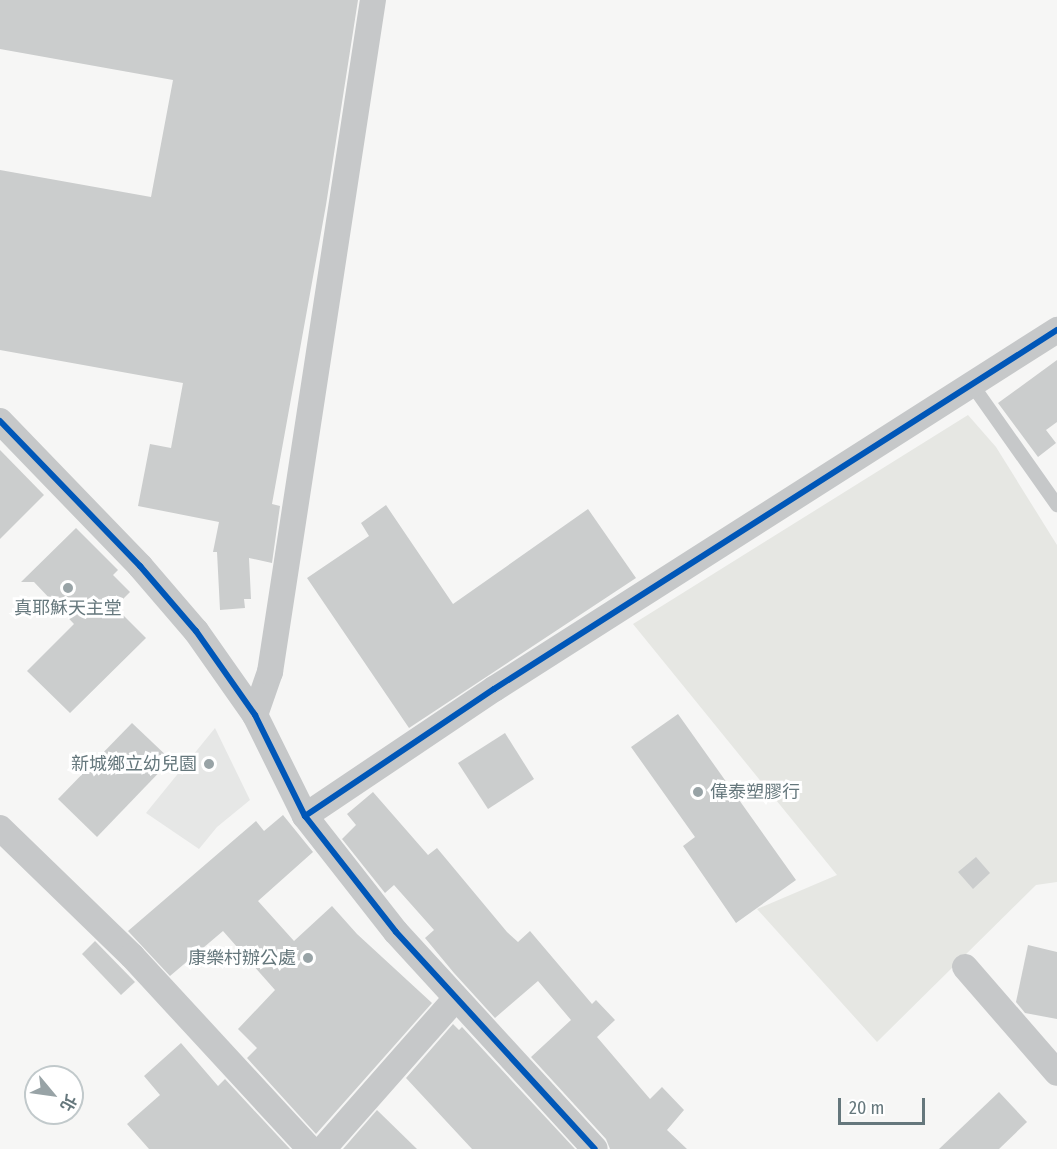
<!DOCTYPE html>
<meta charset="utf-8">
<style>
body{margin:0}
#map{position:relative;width:1057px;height:1149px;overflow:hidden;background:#f6f6f5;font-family:"Fira Sans Condensed","Noto Sans TC",sans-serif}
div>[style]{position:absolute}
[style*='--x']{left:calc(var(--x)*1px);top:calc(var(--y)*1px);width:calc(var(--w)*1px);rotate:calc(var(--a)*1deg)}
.built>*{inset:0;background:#e6e7e6}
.green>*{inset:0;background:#e6e7e3}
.building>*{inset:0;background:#cbcdcd}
.service>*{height:14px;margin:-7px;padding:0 7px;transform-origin:7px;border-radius:7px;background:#c6c8c9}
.minor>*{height:26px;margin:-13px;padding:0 13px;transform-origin:13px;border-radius:13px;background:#c6c8c9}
.cycleway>*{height:6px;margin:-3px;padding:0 3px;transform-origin:3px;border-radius:3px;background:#0057b8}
.dots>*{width:16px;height:16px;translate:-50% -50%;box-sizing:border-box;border:3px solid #fff;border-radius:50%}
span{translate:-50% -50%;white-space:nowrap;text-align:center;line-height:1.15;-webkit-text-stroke:6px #fff;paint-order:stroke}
.poi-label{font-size:18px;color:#65777c}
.right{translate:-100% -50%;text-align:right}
.left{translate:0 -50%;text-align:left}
.north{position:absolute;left:24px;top:1065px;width:60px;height:60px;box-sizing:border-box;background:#fff;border:2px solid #c1c9cb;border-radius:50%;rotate:119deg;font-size:16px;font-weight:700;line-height:24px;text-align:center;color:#65777c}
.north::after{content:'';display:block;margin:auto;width:21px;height:27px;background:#98a3a6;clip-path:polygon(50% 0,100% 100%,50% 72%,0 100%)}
.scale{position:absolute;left:838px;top:1098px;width:87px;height:27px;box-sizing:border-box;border:3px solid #65777c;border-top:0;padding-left:8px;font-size:18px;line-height:21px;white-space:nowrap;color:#65777c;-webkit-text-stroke:4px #fff;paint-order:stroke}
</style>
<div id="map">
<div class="built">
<div style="clip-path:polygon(215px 728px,250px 800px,217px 827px,199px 849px,146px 813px)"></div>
</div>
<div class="green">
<div style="clip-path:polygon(968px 415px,996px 447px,1057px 545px,1057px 882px,1036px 885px,877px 1042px,757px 909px,837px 875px,633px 624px)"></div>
</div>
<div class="building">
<div style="clip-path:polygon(0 0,358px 0,326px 205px,272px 504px,280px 506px,272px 563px,249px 558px,251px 599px,244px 599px,245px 608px,220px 610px,217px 552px,213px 552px,219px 522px,138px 506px,150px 444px,171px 448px,183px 383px,0 350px,0 170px,151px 197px,173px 80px,0 49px)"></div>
<div style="clip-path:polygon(1057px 360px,1057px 422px,1046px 430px,1056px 443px,1038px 457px,998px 403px)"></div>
<div style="clip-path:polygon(0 450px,44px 495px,0 539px)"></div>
<div style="clip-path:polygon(386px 505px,453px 604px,588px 509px,636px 578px,409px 728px,307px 578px,369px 536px,361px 523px)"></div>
<div style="clip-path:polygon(76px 528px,118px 570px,113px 575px,130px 592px,115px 607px,146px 638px,70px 713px,27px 671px,74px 624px,34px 582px,21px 582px)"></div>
<div style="clip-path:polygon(678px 714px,796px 880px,736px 923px,683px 846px,695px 837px,631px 747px)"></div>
<div style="clip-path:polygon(132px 723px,171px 760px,97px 837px,58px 799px)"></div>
<div style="clip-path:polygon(505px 733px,534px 779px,488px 809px,458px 763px)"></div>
<div style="clip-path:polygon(373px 792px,428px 855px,437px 848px,507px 932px,518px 942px,530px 931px,592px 1004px,596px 1000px,615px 1020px,597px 1037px,650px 1099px,662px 1087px,684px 1110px,667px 1130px,687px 1149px,610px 1149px,606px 1139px,531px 1057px,571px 1020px,538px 981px,495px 1018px,454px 973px,425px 938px,434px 930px,394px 885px,385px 893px,342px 839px,356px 825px,347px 814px)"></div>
<div style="clip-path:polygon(283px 815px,313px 852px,258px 901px,294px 941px,332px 906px,357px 934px,432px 1003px,316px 1134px,247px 1058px,257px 1048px,238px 1029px,275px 990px,223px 931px,170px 976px,128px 931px,256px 821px,264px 831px)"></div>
<div style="clip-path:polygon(976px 857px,990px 873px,973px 889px,958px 872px)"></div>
<div style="clip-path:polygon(95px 941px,135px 982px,121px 995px,82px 954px)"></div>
<div style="clip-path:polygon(1028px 945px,1057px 952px,1057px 1019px,1025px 1013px,1016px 1002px)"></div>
<div style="clip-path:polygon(453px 1024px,459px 1030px,462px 1027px,575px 1149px,472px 1149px,406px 1078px)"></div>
<div style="clip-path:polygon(181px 1043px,218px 1086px,225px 1079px,290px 1149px,149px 1149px,127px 1124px,160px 1095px,144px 1076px)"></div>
<div style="clip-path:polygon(999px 1092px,1027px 1122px,999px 1149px,939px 1149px)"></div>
<div style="clip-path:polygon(377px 1110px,417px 1149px,343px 1149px)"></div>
</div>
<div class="service">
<div style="--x:973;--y:386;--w:146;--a:54.8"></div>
</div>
<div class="minor">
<div style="--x:0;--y:421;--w:202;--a:46"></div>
<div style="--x:140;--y:566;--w:86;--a:49.3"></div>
<div style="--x:196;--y:631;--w:103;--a:54.9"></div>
<div style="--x:255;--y:715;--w:113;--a:63.7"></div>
<div style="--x:305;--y:816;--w:147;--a:51.9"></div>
<div style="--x:396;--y:932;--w:294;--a:47.5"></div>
<div style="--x:255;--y:715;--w:46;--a:-70.8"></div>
<div style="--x:270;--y:672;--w:680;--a:-81.29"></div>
<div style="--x:305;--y:816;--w:228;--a:-33.9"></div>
<div style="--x:494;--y:689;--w:668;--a:-32.52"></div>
<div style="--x:0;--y:828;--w:184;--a:44.1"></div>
<div style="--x:132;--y:956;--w:263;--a:47.3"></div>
<div style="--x:965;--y:967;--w:140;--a:49"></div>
<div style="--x:323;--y:1149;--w:201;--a:-48.6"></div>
</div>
<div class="cycleway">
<div style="--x:0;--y:421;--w:202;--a:46"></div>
<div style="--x:140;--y:566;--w:86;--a:49.3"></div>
<div style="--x:196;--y:631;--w:103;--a:54.9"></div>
<div style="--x:255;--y:715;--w:113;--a:63.7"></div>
<div style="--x:305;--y:816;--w:147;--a:51.9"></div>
<div style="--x:396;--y:932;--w:294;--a:47.5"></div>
<div style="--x:305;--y:816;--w:228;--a:-33.9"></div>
<div style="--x:494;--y:689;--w:668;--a:-32.52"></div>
</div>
<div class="dots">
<div style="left:68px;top:588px;background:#98a3a6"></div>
<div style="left:209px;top:764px;background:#98a3a6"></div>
<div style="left:698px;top:792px;background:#98a3a6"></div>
<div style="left:308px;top:958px;background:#98a3a6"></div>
</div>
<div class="poi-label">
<span style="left:68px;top:608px">真耶穌天主堂</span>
<span class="right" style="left:197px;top:764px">新城鄉立幼兒園</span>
<span class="left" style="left:710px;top:792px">偉泰塑膠行</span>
<span class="right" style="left:296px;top:958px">康樂村辦公處</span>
</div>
<div class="north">北</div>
<div class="scale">20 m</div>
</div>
